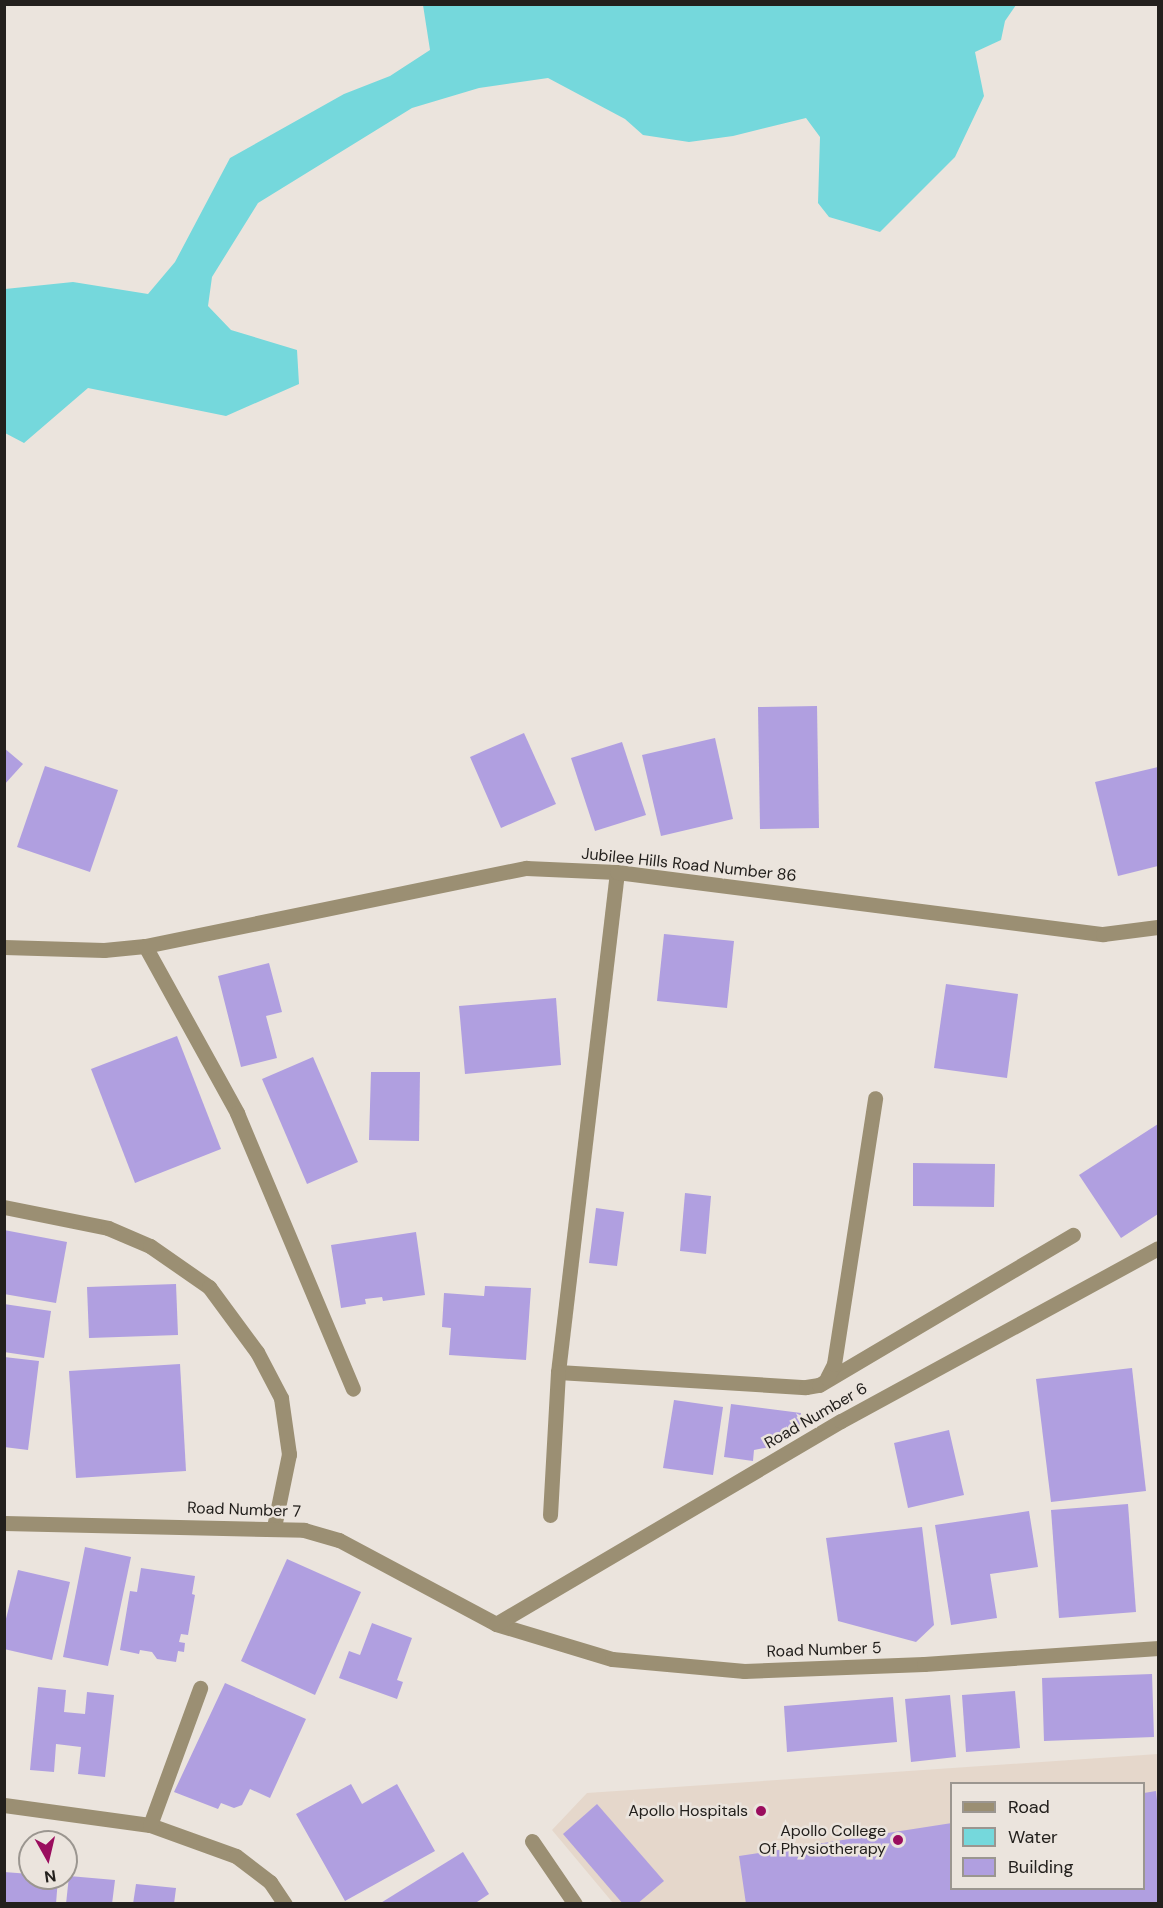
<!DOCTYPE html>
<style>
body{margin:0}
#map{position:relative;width:1163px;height:1908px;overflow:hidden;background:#ebe4dd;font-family:"DM Sans",sans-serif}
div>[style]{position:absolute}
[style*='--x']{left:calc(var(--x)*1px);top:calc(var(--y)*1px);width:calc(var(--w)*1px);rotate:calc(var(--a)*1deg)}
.built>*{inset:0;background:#e5d7cb}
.water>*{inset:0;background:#75d8dc}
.building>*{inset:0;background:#b09fe0}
.minor>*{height:15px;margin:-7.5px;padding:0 7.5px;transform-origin:7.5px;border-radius:7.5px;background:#9b8f73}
.dots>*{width:16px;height:16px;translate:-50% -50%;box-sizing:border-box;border:3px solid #ebe4dd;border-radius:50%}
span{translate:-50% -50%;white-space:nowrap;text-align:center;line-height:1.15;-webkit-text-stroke:5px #ebe4dd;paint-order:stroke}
.street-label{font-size:16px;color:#23201d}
.poi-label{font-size:16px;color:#23201d}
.right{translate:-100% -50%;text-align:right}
.frame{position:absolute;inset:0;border:6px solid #23201d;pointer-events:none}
.legend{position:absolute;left:950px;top:1782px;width:195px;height:108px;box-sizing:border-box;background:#ebe4dd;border:2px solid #9b9690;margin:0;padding:8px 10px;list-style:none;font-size:18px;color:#23201d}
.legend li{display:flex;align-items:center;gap:12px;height:30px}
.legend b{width:30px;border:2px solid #9b9690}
.north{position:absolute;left:18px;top:1830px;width:60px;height:60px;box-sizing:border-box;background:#ebe4dd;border:2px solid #9b9690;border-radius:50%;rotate:172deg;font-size:16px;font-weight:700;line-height:24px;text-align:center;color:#23201d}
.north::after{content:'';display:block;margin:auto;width:21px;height:27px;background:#9a0d5e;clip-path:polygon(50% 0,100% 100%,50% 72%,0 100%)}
</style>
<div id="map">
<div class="built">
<div style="clip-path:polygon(evenodd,1158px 1754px,1158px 1903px,613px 1903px,552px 1830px,587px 1793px,1158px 1754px,952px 1784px,1144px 1784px,1144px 1888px,952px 1888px,952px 1784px)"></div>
</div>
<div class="water">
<div style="clip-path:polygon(423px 5px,1016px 5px,1005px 21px,1001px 40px,975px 52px,984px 96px,955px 157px,880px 232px,829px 217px,818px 203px,820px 137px,806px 118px,733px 136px,689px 142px,643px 135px,625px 119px,548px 78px,479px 88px,412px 108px,258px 203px,212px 277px,208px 306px,231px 330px,297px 350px,299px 384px,226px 416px,88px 388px,24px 443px,5px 433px,5px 289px,73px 282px,148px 294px,175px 262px,230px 158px,344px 94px,390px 76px,430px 50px)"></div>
</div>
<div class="building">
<div style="clip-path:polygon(817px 706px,819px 828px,760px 829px,758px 707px)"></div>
<div style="clip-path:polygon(524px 733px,556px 804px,501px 828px,470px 757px)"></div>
<div style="clip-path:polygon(715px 738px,733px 819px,661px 836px,642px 755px)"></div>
<div style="clip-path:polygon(622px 742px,646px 815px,595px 831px,571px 758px)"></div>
<div style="clip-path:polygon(4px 748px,23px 764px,4px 785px)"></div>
<div style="clip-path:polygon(45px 766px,118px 790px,90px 872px,17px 847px)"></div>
<div style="clip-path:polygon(1158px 767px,1158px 866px,1118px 876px,1095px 782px)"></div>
<div style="clip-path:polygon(664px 934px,734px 941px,727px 1008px,657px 1001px)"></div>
<div style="clip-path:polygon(269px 963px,282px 1012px,266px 1016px,277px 1058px,241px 1067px,218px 976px)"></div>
<div style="clip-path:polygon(946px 984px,1018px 994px,1007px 1078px,934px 1068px)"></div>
<div style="clip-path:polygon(556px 998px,561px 1065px,465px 1074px,459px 1006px)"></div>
<div style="clip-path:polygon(177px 1036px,221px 1149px,135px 1183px,91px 1069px)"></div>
<div style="clip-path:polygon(313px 1057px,358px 1162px,307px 1184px,262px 1079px)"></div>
<div style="clip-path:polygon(371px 1072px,420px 1072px,419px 1141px,369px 1140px)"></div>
<div style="clip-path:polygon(1158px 1124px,1158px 1214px,1121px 1238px,1079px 1175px)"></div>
<div style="clip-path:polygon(913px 1163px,995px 1164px,994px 1207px,913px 1206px)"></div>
<div style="clip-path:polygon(685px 1193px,711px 1196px,706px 1254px,680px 1251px)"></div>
<div style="clip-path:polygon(596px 1208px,624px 1212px,617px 1266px,589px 1263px)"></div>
<div style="clip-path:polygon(4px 1230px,67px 1242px,56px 1303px,4px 1294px)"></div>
<div style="clip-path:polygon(416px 1232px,425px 1295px,383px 1301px,382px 1297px,365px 1299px,366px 1304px,341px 1308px,331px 1245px)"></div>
<div style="clip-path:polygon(176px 1284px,178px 1335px,89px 1338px,87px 1287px)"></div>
<div style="clip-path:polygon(485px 1286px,531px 1288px,526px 1360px,449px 1355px,451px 1328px,442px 1327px,444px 1293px,484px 1296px)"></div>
<div style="clip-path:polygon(4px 1304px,51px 1311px,44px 1358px,4px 1352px)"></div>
<div style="clip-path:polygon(4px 1357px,39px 1361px,28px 1450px,4px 1447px)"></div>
<div style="clip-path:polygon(180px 1364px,186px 1471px,76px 1478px,69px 1371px)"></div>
<div style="clip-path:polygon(1132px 1368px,1146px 1491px,1051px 1502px,1036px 1379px)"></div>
<div style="clip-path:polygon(674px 1400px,723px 1407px,713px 1475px,663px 1468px)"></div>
<div style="clip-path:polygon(731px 1404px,801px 1413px,799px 1430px,787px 1429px,775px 1446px,754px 1450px,753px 1461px,724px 1457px)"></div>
<div style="clip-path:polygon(949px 1430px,964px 1495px,908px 1508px,894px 1443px)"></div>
<div style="clip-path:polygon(1128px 1504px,1136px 1612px,1059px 1618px,1051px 1510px)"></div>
<div style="clip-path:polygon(1029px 1511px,1038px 1567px,990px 1574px,997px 1618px,951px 1625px,935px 1525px)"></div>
<div style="clip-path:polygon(922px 1527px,934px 1625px,916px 1642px,838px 1621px,826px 1538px)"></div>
<div style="clip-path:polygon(85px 1547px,131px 1557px,108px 1666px,63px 1657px)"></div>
<div style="clip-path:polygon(287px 1559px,361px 1592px,315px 1695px,241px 1661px)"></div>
<div style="clip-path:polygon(141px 1568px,195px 1576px,192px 1594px,195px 1595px,188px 1635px,181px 1634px,179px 1642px,185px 1643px,184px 1652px,178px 1651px,176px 1662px,157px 1659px,152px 1652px,140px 1650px,139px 1654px,120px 1650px,130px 1591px,137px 1592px)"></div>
<div style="clip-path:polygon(18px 1570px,70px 1582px,52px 1660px,4px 1649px,4px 1627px)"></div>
<div style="clip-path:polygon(372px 1623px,412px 1638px,397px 1680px,403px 1682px,397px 1699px,339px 1678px,349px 1651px,360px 1655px)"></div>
<div style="clip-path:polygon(1152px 1674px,1154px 1737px,1044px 1741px,1042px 1678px)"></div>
<div style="clip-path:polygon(225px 1683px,306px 1719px,270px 1798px,250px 1789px,242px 1805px,234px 1808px,221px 1803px,218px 1809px,174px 1792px)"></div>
<div style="clip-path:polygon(38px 1687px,66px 1690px,64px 1712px,85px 1714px,87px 1692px,114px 1695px,105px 1777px,78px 1774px,81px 1747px,56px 1744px,54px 1772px,30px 1770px)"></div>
<div style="clip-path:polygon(1015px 1691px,1020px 1748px,966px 1752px,962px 1695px)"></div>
<div style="clip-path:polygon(950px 1695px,956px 1757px,911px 1762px,905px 1699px)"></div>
<div style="clip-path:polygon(893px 1697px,897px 1742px,787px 1752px,784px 1706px)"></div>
<div style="clip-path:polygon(351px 1784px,362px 1804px,397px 1784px,435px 1851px,345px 1901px,296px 1814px)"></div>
<div style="clip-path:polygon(1156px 1791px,1158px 1809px,1158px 1904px,746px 1904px,739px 1856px,952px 1823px,952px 1888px,1144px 1888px,1144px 1793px)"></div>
<div style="clip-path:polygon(597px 1804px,664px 1881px,637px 1904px,623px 1904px,563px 1834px)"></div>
<div style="clip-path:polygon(463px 1852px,489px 1894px,474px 1904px,379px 1904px)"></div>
<div style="clip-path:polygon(4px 1872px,30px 1874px,30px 1878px,58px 1878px,56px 1904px,4px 1904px)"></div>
<div style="clip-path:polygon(69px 1876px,115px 1880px,112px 1904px,66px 1904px)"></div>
<div style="clip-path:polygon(136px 1884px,176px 1888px,174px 1904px,133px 1904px)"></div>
</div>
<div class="minor">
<div style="--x:617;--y:872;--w:503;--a:96.73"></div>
<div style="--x:558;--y:1372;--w:248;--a:3.5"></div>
<div style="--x:806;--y:1387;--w:13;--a:-9"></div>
<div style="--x:819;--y:1385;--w:295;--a:-30.6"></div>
<div style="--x:145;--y:946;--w:191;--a:61.1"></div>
<div style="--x:237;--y:1113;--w:299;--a:67.2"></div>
<div style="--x:4;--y:947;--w:100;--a:1.7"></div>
<div style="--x:104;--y:950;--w:41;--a:-5.6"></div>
<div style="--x:145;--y:946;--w:389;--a:-11.6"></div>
<div style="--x:526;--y:868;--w:91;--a:2.5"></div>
<div style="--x:617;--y:872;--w:490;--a:7.3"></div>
<div style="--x:1103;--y:934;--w:55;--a:-7.3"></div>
<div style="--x:4;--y:1207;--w:106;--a:11.4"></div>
<div style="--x:108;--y:1228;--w:46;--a:23.2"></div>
<div style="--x:150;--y:1246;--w:72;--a:34.8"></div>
<div style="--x:209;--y:1287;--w:81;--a:53.6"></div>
<div style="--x:257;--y:1352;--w:52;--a:62.4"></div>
<div style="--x:281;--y:1398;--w:57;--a:81.9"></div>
<div style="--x:289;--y:1454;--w:75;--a:101.6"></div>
<div style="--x:827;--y:1378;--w:16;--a:-63"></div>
<div style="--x:834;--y:1364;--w:269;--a:-81.2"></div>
<div style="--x:550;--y:1515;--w:143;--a:-86.8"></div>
<div style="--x:4;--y:1523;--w:300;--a:1.3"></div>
<div style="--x:304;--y:1530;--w:36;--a:16"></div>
<div style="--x:339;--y:1540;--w:178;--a:28.1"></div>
<div style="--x:496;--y:1624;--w:121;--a:16.8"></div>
<div style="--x:612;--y:1659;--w:133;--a:5.2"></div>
<div style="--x:744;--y:1671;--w:180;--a:-2.2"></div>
<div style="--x:924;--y:1664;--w:235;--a:-3.9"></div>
<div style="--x:496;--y:1624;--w:400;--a:-30.5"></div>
<div style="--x:841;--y:1421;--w:361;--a:-28.6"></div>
<div style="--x:4;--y:1805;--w:147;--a:7.8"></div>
<div style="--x:150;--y:1825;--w:91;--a:19.8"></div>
<div style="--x:236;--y:1856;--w:43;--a:37.4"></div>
<div style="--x:270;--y:1882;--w:27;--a:56"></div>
<div style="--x:150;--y:1825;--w:146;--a:-69.9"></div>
<div style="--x:532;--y:1841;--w:76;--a:55.7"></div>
</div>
<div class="dots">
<div style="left:761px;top:1811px;background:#9a0d5e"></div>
<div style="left:898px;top:1840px;background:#9a0d5e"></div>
</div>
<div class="street-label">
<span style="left:689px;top:865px;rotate:6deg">Jubilee Hills Road Number 86</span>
<span style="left:816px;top:1416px;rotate:-30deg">Road Number 6</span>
<span style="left:244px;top:1510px;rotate:2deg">Road Number 7</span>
<span style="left:824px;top:1650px;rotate:-2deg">Road Number 5</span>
</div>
<div class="poi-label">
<span class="right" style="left:748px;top:1811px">Apollo Hospitals</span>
<span class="right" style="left:886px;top:1840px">Apollo College<br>Of Physiotherapy</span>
</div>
<div class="frame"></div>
<ul class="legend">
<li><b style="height:8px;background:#9b8f73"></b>Road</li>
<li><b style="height:16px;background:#75d8dc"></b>Water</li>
<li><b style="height:16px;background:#b09fe0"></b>Building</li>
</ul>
<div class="north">N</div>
</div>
